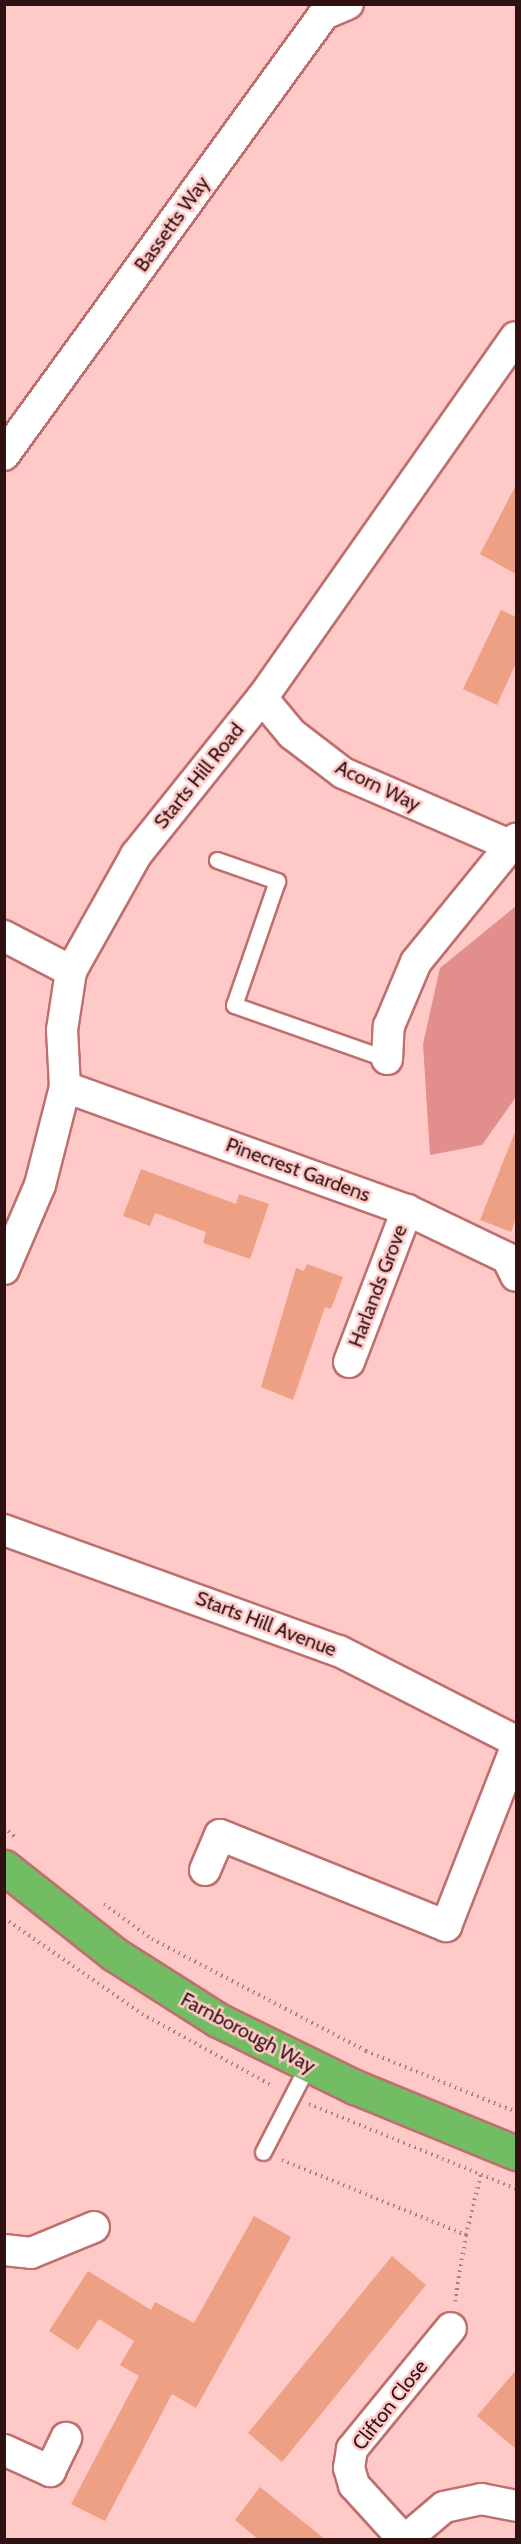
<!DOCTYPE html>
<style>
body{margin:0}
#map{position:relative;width:521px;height:2544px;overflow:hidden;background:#fec9c7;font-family:Cabin,sans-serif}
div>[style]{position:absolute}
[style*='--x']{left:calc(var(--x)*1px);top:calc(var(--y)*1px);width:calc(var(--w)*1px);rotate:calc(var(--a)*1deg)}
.water>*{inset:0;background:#e28e8d}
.building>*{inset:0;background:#eda084}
.path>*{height:4px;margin-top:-2px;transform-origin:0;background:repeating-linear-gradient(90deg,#aa7e7d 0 1.5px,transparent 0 6px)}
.roads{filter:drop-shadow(2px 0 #be6f6e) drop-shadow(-2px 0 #be6f6e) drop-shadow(0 2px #be6f6e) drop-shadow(0 -2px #be6f6e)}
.service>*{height:15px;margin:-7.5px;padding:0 7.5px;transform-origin:7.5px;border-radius:7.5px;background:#fff}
.minor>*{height:30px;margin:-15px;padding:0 15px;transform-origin:15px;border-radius:15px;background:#fff}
.trunk>*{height:33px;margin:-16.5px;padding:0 16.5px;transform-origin:16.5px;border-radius:16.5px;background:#72bc64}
span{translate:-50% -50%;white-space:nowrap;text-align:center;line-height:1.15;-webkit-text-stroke:5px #fec9c7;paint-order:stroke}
.street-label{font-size:20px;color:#2f1112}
.frame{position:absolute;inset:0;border:6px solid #2f1112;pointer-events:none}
</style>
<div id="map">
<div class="water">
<div style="clip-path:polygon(516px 906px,516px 1097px,482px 1145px,430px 1155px,423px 1044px,440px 968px)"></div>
</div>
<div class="building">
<div style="clip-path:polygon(516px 485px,516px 574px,480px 554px)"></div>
<div style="clip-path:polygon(501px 610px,516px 617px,516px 663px,497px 705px,463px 689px)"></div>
<div style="clip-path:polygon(515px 1132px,516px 1218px,511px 1232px,480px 1220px)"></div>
<div style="clip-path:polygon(141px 1169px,236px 1204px,239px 1194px,269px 1204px,250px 1259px,203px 1243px,206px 1232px,155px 1213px,150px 1226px,123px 1216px)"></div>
<div style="clip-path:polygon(307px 1264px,343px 1277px,331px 1309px,325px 1307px,293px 1400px,261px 1387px,296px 1268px,304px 1271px)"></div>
<div style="clip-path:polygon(254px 2216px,291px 2237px,196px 2408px,172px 2394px,105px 2521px,71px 2504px,139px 2376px,120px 2365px,134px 2341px,99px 2319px,78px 2350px,49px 2331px,88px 2271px,151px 2310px,155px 2302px,194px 2323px)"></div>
<div style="clip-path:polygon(392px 2256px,426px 2285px,282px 2462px,248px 2433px)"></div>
<div style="clip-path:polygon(516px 2370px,516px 2449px,477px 2416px)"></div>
<div style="clip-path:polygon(260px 2487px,326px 2540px,259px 2540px,235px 2520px)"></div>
</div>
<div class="path">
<div style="--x:4;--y:1827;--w:18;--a:43"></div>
<div style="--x:104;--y:1904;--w:59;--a:36.1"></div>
<div style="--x:152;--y:1939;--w:242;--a:27.6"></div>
<div style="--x:366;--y:2051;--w:162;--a:22.1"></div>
<div style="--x:4;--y:1918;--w:168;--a:34.8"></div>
<div style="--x:142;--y:2014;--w:149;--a:28.8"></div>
<div style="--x:309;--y:2104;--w:224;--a:22.3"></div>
<div style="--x:282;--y:2160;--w:199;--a:22.2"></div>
<div style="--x:466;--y:2235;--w:67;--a:99.5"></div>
<div style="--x:466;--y:2235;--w:63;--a:-76.2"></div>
</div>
<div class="roads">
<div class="service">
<div style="--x:217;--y:860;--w:64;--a:19.3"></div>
<div style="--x:277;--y:881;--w:131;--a:109.1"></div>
<div style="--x:234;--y:1005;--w:162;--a:19.4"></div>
<div style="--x:263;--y:2152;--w:98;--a:-62.7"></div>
</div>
<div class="minor">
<div style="--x:4;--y:455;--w:545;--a:-54.03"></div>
<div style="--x:324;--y:14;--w:26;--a:-23"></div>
<div style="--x:262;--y:698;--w:47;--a:50.2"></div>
<div style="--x:292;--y:734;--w:64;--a:37.4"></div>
<div style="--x:343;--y:773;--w:184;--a:23.4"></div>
<div style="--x:4;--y:936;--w:76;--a:27.6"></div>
<div style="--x:387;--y:1059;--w:33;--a:-87"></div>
<div style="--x:389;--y:1026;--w:69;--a:-67.1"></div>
<div style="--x:416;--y:962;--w:159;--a:-50.9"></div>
<div style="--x:65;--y:1087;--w:363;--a:19.8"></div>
<div style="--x:407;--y:1210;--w:111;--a:25.6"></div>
<div style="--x:507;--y:1258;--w:20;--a:63"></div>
<div style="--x:4;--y:1269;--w:91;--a:-66.8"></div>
<div style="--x:40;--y:1185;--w:101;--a:-75.7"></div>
<div style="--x:65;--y:1087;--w:57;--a:-93"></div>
<div style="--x:62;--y:1030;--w:60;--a:-81.3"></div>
<div style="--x:71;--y:971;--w:133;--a:-60.7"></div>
<div style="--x:136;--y:855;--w:201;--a:-51.3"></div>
<div style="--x:262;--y:698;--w:441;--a:-54.9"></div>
<div style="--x:349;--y:1362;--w:163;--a:-69.1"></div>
<div style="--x:4;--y:1530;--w:356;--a:19.9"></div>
<div style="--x:339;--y:1651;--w:199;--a:27"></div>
<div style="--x:205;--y:1870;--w:38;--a:-67"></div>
<div style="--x:220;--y:1835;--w:244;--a:21.9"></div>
<div style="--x:446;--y:1926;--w:192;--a:-68.6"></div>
<div style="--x:4;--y:2250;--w:27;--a:6"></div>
<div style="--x:31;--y:2253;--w:68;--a:-22.4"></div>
<div style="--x:4;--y:2450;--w:51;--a:24.5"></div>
<div style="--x:50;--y:2471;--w:37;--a:-64"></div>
<div style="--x:404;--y:2540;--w:74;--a:-132.3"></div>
<div style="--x:354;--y:2485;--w:18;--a:-106"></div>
<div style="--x:349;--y:2468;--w:19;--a:-81"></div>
<div style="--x:352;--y:2449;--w:156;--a:-50.7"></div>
<div style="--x:405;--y:2540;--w:51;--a:-40.2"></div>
<div style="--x:444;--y:2507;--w:38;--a:-12"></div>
<div style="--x:481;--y:2499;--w:36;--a:11"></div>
</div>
<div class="trunk">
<div style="--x:4;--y:1867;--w:140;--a:38.3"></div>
<div style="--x:114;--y:1954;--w:123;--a:32.4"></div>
<div style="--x:218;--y:2020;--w:153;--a:26.1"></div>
<div style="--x:355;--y:2087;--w:174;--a:22.3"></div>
</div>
</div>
<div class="street-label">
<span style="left:172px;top:224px;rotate:-54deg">Bassetts Way</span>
<span style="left:199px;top:776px;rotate:-51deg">Starts Hill Road</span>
<span style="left:378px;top:786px;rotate:26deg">Acorn Way</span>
<span style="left:298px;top:1170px;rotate:20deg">Pinecrest Gardens</span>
<span style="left:378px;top:1286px;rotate:-69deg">Harlands Grove</span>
<span style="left:266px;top:1624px;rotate:21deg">Starts Hill Avenue</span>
<span style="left:248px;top:2033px;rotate:28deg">Farnborough Way</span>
<span style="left:390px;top:2405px;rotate:-52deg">Clifton Close</span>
</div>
<div class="frame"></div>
</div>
